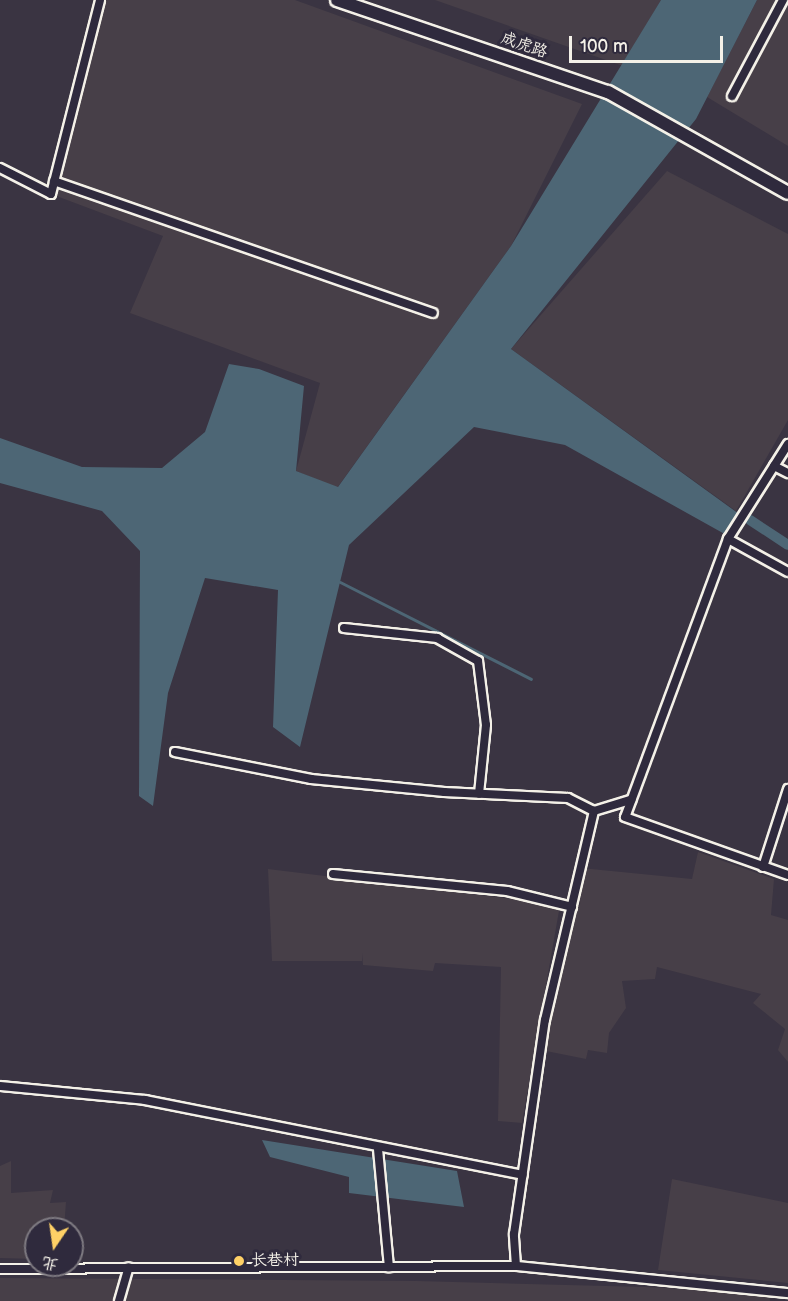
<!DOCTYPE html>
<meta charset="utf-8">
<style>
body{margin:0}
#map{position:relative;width:788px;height:1301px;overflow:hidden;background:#3a3442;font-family:"Balsamiq Sans","LXGW WenKai TC",sans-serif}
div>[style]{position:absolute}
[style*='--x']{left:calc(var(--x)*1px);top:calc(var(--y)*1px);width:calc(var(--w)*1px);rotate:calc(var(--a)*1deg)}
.built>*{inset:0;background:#473f48}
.water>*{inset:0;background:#4d6675}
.stream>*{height:3px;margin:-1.5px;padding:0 1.5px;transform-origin:1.5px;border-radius:1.5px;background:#4d6675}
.canal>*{height:10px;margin:-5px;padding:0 5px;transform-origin:5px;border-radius:5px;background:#4d6675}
.roads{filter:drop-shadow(2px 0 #f4f1e8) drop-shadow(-2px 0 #f4f1e8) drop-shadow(0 2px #f4f1e8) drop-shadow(0 -2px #f4f1e8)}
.street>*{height:8px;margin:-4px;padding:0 4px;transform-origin:4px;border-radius:4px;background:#2f2a3d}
.secondary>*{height:12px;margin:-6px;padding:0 6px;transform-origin:6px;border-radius:6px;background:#2f2a3d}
.dots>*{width:16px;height:16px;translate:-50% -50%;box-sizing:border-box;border:3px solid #2f2a3d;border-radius:50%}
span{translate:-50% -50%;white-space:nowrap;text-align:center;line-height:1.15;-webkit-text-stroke:6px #2f2a3d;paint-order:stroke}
.street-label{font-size:16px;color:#f4f1e8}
.poi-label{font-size:16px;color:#f4f1e8}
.left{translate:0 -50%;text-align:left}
.north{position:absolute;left:24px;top:1217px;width:60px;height:60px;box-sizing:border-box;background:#2f2a3d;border:2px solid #7e7a81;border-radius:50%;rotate:193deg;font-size:16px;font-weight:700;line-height:24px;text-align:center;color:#f4f1e8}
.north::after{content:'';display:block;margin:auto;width:21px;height:27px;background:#ffd166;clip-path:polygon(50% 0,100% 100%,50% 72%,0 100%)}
.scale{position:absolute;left:569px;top:36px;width:154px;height:27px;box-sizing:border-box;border:3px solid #f4f1e8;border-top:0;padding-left:8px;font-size:18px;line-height:21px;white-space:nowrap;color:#f4f1e8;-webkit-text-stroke:4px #2f2a3d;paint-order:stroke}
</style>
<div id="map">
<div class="built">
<div style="clip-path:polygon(102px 0,295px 0,582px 104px,511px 246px,337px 488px,296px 471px,320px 383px,130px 313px,163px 236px,51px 194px)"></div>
<div style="clip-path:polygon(435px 0,661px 0,623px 66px)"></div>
<div style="clip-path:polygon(757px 0,788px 0,788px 146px,707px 97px)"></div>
<div style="clip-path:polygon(667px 171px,788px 234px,788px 420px,736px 511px,511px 349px)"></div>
<div style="clip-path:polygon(698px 852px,774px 879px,771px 915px,788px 920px,788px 1062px,778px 1050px,785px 1029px,753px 1003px,761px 994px,657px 967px,655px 979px,622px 981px,626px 1008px,609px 1033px,607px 1053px,588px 1050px,586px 1059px,541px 1050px,572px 907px,580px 905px,581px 868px,692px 879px)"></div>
<div style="clip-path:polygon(268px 869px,560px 905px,522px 1123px,498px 1121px,501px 967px,435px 963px,433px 971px,363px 965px,362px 953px,362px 961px,272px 961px)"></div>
<div style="clip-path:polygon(11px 1161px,11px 1193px,53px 1190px,50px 1203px,66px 1202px,64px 1229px,36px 1229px,36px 1259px,0 1258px,0 1166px)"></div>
<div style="clip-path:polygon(672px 1179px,788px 1203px,788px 1283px,658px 1270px)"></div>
<div style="clip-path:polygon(0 1278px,417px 1281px,646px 1287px,769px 1293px,770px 1301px,0 1301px)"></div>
</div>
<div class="water">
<div style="clip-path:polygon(661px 0,757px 0,696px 119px,511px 349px,746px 519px,730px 537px,565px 445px,474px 427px,349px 545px,300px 747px,273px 727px,278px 590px,205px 578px,168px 693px,153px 806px,139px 796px,140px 551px,102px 511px,0 483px,0 438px,82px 467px,162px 468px,205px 432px,229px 364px,259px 369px,304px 386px,296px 471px,338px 487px,511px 246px)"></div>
<div style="clip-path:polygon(262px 1140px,457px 1171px,464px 1207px,349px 1193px,349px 1177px,270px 1157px)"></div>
</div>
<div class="stream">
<div style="--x:340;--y:582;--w:214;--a:26.9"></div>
</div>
<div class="canal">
<div style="--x:750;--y:520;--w:45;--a:33.3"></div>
</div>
<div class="roads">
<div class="street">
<div style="--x:732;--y:96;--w:109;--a:-62"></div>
<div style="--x:0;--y:168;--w:57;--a:27"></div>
<div style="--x:51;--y:194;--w:200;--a:-75.8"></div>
<div style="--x:54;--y:181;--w:401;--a:19.2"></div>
<div style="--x:788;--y:444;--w:112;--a:122.3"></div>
<div style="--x:728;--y:539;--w:296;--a:110.3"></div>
<div style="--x:625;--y:817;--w:173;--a:19.6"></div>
<div style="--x:774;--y:466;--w:16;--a:27"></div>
<div style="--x:728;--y:539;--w:68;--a:28.8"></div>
<div style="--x:344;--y:628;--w:94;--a:6.1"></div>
<div style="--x:437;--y:638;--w:47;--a:29.3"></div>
<div style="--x:478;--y:661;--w:64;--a:82.9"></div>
<div style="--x:486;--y:725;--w:69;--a:95.8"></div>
<div style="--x:175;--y:752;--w:139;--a:11.2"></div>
<div style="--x:311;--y:779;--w:134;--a:5.6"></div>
<div style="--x:444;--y:792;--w:124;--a:2.8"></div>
<div style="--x:568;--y:798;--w:29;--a:27"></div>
<div style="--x:763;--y:867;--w:82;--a:-72.2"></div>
<div style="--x:333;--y:874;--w:175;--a:5.6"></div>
<div style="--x:507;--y:891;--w:67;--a:13.8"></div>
<div style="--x:0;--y:1086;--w:146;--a:5.5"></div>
<div style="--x:145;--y:1100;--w:385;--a:11.2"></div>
<div style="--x:378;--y:1149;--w:119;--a:84.7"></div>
<div style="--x:516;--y:1266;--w:32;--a:-94"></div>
<div style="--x:514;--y:1234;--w:216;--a:-81.8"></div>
<div style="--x:545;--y:1020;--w:215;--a:-76.8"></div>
<div style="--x:594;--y:811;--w:39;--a:-17"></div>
<div style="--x:0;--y:1269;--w:516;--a:-0.33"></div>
<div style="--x:516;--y:1266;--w:273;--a:5.7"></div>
<div style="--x:119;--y:1301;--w:35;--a:-74"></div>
</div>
<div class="secondary">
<div style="--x:337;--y:0;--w:286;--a:18.8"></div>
<div style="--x:608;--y:92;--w:206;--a:29.3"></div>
</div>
</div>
<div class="dots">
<div style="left:239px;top:1261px;background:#ffd166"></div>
</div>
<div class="street-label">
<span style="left:524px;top:46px;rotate:19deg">成虎路</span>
</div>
<div class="poi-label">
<span class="left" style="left:251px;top:1261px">长巷村</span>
</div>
<div class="north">北</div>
<div class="scale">100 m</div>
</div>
